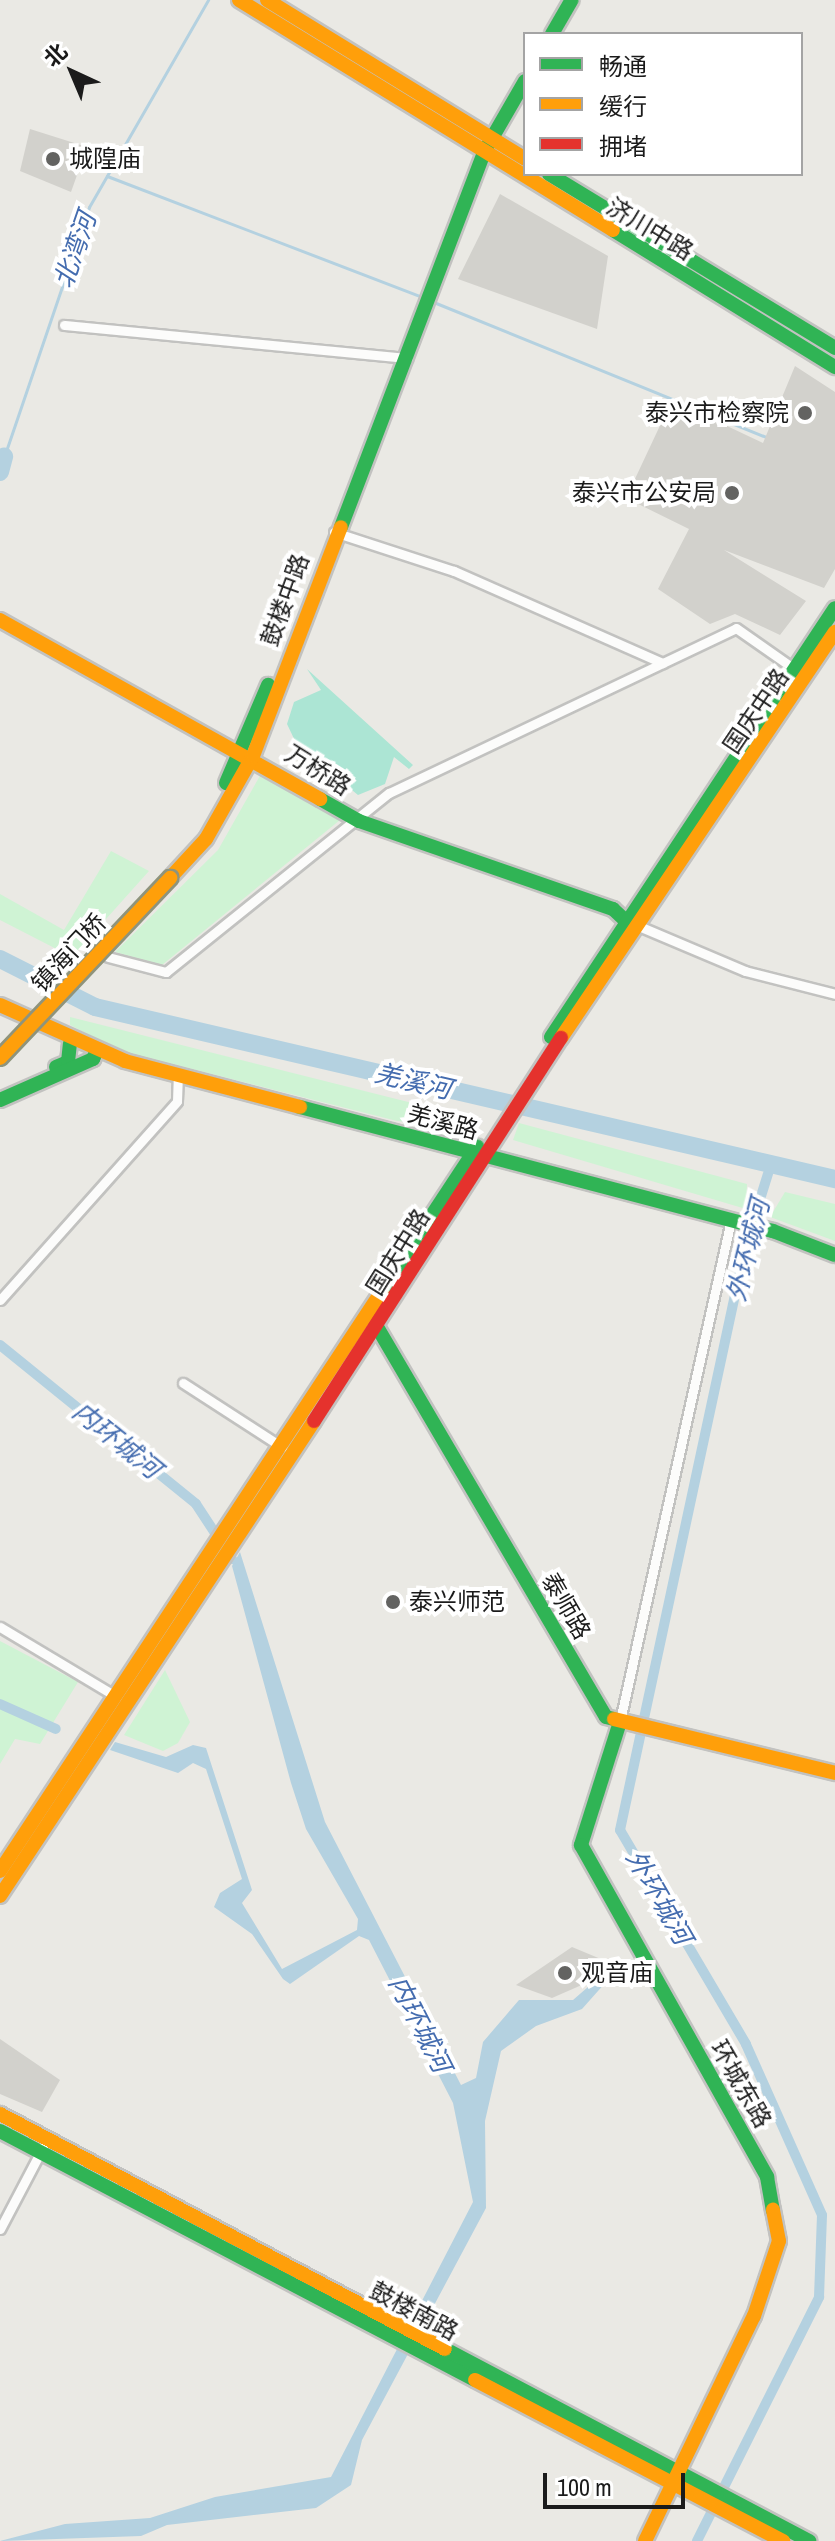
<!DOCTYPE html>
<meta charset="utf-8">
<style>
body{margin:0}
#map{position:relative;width:835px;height:2541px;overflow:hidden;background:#eae9e4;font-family:"Archivo Narrow","Noto Sans SC",sans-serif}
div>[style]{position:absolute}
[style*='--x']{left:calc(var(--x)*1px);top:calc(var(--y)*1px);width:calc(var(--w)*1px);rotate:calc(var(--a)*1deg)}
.park>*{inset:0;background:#cff3d4}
.pitch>*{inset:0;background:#ace5d4}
.water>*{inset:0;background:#b4d1e0}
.stream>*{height:3px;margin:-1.5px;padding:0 1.5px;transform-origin:1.5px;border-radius:1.5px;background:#b4d1e0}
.canal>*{height:10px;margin:-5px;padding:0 5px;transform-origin:5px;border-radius:5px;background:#b4d1e0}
.river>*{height:18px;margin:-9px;padding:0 9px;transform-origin:9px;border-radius:9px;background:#b4d1e0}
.building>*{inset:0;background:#d2d1cc}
.roads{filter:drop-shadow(2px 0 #c2c2c0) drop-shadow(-2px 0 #c2c2c0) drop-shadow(0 2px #c2c2c0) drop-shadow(0 -2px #c2c2c0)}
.street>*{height:9px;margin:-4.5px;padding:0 4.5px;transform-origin:4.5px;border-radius:4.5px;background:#fcfcfb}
.fast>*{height:14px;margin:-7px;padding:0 7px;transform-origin:7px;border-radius:7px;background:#30b455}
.slow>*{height:14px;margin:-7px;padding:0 7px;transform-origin:7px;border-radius:7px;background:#ff9f0a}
.jam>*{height:14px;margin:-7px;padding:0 7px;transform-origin:7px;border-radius:7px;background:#e5322d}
.bridges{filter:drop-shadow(2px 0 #8f947c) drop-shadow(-2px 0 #8f947c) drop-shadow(0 2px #8f947c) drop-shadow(0 -2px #8f947c)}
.slow-bridge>*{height:14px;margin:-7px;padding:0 7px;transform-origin:7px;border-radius:7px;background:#ff9f0a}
.dots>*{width:22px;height:22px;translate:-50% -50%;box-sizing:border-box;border:4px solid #fff;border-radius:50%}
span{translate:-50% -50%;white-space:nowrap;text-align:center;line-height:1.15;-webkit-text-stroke:8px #fff;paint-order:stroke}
.poi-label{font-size:24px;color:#1b1b1b}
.left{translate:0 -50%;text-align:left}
.right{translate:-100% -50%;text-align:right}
.street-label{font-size:24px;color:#1b1b1b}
.water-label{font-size:26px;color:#446caf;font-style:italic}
.legend{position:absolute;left:523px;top:32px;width:280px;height:144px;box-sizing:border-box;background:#fff;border:2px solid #a4a4a4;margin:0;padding:10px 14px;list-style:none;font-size:24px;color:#1b1b1b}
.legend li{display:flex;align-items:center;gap:16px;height:40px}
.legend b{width:40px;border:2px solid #a4a4a4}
.north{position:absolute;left:32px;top:32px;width:80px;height:80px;-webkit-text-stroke:6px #fff;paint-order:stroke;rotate:316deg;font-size:22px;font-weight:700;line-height:32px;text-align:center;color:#1b1b1b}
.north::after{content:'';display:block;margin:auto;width:28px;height:36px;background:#1b1b1b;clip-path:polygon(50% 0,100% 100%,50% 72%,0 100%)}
.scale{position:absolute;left:543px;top:2473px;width:142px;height:36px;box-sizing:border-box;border:4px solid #1b1b1b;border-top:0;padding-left:10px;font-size:24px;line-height:28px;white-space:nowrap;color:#1b1b1b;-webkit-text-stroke:6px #fff;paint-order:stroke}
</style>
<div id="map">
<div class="park">
<div style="clip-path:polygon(261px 774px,340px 820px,162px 965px,115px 952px,218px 850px)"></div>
<div style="clip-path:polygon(111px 851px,149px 871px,72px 957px,0 920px,0 894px,64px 930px)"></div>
<div style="clip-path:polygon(70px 1017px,468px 1117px,466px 1127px,397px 1121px,121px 1051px,70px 1025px)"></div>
<div style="clip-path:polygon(519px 1123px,747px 1184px,746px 1209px,513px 1140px)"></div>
<div style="clip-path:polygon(785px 1192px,835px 1204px,835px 1241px,770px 1217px)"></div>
<div style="clip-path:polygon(0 1641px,78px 1682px,40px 1744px,15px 1739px,0 1764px)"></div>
<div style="clip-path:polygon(165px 1670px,190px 1722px,178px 1743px,163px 1751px,124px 1735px)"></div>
</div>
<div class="pitch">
<div style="clip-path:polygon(307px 669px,413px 765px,409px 769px,394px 757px,385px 784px,358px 795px,297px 745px,287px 724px,294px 702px,321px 690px)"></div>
</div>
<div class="water">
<div style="clip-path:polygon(240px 1552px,325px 1822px,461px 2085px,476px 2078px,483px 2042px,519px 2000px,573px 2000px,619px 1960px,622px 1964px,582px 2009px,536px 2026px,501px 2051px,485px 2121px,486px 2208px,362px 2440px,351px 2485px,316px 2508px,167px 2525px,141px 2536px,0 2541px,65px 2524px,150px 2518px,215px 2497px,331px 2477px,473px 2202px,453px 2103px,369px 1940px,359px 1936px,290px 1984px,283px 1979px,252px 1934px,214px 1907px,220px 1893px,242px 1879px,206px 1769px,193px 1763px,178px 1773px,110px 1750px,115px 1742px,166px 1757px,193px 1745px,206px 1748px,252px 1890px,242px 1903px,282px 1969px,357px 1930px,358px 1919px,306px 1829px,291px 1783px,232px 1566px)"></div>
</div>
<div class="stream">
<div style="--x:107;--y:176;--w:340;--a:21"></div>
<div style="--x:431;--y:301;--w:364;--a:22.1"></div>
<div style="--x:4;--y:457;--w:264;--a:-71.2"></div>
<div style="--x:89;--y:207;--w:239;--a:-60.1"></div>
</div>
<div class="canal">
<div style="--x:0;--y:1345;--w:252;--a:39"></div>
<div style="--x:196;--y:1504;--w:66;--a:56.8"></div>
<div style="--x:0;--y:1704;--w:61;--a:24.1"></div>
<div style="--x:697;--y:2541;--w:273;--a:-63.4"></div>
<div style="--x:819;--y:2297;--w:82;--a:-87.9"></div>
<div style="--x:822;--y:2215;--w:187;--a:-114"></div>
<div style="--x:746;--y:2044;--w:248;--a:-120.5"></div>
<div style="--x:620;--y:1830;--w:599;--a:-77.87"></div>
<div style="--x:746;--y:1244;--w:84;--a:-72.6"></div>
</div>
<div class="river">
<div style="--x:0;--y:472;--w:16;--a:-75"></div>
<div style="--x:0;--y:959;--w:106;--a:26.8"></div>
<div style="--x:95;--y:1007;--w:760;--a:13.09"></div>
</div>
<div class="building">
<div style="clip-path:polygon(30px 129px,87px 147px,71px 192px,20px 171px)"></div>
<div style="clip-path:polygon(500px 194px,608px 256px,597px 329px,458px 279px)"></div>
<div style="clip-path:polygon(795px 366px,835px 392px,835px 569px,824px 588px,724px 550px,806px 601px,780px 635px,735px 614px,710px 624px,658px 589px,689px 529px,626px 498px,672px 400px,763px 443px)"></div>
<div style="clip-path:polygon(572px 1947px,608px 1962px,584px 1984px,552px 1998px,516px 1985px)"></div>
<div style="clip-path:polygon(0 2039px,60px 2080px,42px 2112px,0 2094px)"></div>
</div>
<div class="roads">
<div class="street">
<div style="--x:64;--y:325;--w:345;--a:5.5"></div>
<div style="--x:334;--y:532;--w:126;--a:18"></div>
<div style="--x:454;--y:571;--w:228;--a:23.8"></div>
<div style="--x:634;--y:924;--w:121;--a:22.9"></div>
<div style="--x:745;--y:971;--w:93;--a:14.3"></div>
<div style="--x:108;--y:957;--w:60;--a:14.5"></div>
<div style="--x:166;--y:972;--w:286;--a:-38.8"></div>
<div style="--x:389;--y:793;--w:384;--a:-25.4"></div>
<div style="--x:736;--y:628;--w:73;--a:35"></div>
<div style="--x:0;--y:1300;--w:266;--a:-48.3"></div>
<div style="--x:177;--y:1101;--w:26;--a:-88"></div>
<div style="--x:183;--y:1383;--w:118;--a:32.9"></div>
<div style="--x:0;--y:1627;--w:136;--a:30.9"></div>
<div style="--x:619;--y:1725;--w:517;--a:-77.5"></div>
<div style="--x:0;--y:2229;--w:93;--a:-62.3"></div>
</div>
<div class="fast">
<div style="--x:552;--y:34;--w:39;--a:-60"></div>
<div style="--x:549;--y:174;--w:335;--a:31.3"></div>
<div style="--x:613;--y:230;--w:261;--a:31.7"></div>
<div style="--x:341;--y:527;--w:401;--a:-69.1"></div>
<div style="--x:484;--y:152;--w:82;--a:-60"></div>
<div style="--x:226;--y:783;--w:107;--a:-66.8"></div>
<div style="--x:320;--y:799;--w:45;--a:29.4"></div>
<div style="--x:359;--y:821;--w:269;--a:19.1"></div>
<div style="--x:613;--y:909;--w:19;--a:43"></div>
<div style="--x:551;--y:1037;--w:514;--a:-56.5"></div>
<div style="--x:56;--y:1067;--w:13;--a:-23"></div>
<div style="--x:68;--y:1062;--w:18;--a:-84"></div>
<div style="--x:0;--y:1100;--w:102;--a:-23.8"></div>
<div style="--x:93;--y:1059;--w:10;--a:-66"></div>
<div style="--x:300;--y:1107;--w:489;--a:14.7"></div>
<div style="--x:773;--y:1231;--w:66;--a:21.2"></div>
<div style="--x:382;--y:1291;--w:173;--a:-56.6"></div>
<div style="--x:373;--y:1320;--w:460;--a:59.6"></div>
<div style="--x:606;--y:1717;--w:8;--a:14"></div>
<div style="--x:619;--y:1725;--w:126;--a:107.6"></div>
<div style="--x:581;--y:1845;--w:381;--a:60.7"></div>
<div style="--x:767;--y:2177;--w:34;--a:80"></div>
<div style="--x:0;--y:2131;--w:536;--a:27.66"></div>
<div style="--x:445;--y:2349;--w:412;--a:27.8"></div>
</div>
<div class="slow">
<div style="--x:239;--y:0;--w:439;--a:31.6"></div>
<div style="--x:267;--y:0;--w:303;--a:31.6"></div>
<div style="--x:0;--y:620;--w:367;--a:29.2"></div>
<div style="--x:170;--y:878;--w:53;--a:-47.3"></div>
<div style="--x:206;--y:839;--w:95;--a:-60.5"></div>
<div style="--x:253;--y:756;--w:245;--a:-69"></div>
<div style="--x:0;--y:1005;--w:137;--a:24.1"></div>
<div style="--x:125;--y:1061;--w:181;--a:14.7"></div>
<div style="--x:561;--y:1038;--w:490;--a:-56"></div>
<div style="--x:614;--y:1719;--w:228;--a:13.7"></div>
<div style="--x:0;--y:1871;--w:694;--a:-56.63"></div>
<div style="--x:0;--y:1896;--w:569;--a:-56.53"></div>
<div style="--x:0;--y:2114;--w:503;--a:27.84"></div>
<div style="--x:475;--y:2380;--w:348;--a:27.6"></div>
<div style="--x:645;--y:2541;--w:250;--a:-64.2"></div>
<div style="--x:754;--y:2316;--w:79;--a:-71.6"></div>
<div style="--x:779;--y:2241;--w:32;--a:-101"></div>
</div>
<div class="jam">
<div style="--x:314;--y:1421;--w:456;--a:-57.2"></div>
</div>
</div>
<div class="bridges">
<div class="slow-bridge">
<div style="--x:0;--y:1058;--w:248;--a:-46.6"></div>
</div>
</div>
<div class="dots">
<div style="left:53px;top:159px;background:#636361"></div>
<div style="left:805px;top:413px;background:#636361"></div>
<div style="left:732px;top:493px;background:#636361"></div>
<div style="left:393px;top:1602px;background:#636361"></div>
<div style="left:565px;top:1973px;background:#636361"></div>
</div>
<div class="poi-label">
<span class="left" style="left:69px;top:159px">城隍庙</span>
<span class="right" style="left:789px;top:413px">泰兴市检察院</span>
<span class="right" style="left:716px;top:493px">泰兴市公安局</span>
<span class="left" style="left:409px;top:1602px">泰兴师范</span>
<span class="left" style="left:581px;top:1973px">观音庙</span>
</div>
<div class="street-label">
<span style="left:650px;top:229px;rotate:31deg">济川中路</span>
<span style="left:285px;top:600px;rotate:-70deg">鼓楼中路</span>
<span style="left:756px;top:711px;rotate:-56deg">国庆中路</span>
<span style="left:318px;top:770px;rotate:32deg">万桥路</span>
<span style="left:69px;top:953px;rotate:-47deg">镇海门桥</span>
<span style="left:443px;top:1122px;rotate:15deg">羌溪路</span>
<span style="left:398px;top:1252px;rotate:-58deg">国庆中路</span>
<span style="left:566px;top:1606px;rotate:60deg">泰师路</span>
<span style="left:741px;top:2084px;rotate:60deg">环城东路</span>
<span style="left:414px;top:2311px;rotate:28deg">鼓楼南路</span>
</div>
<div class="water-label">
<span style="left:75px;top:250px;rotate:-71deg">北湾河</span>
<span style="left:413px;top:1081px;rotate:13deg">羌溪河</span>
<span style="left:748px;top:1250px;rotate:-76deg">外环城河</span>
<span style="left:117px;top:1440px;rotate:39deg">内环城河</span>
<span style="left:659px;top:1897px;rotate:60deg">外环城河</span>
<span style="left:420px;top:2024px;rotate:63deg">内环城河</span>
</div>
<ul class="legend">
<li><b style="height:10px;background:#30b455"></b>畅通</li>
<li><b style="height:10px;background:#ff9f0a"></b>缓行</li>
<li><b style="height:10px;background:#e5322d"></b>拥堵</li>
</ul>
<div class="north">北</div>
<div class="scale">100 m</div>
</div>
